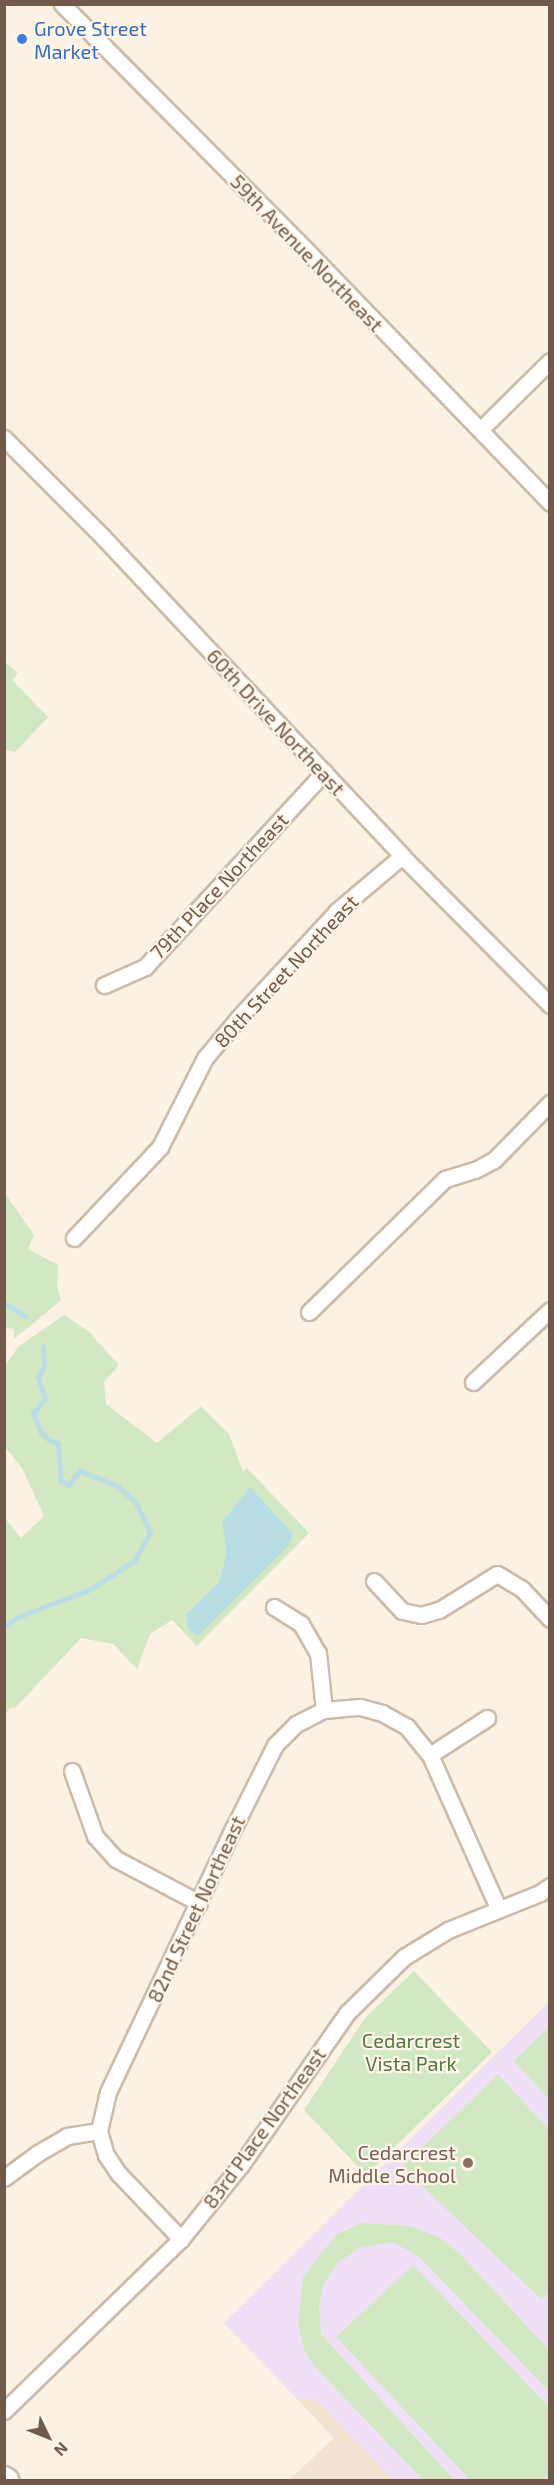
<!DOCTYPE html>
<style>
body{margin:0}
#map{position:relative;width:554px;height:2485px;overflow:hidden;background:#fbf2e3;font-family:"Exo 2",sans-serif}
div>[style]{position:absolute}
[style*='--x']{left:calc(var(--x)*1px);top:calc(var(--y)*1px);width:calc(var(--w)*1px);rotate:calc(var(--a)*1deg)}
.residential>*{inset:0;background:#f3e4d1}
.education>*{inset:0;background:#efe0f8}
.green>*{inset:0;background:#d1e8c2}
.water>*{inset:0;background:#b8dde4}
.stream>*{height:4.5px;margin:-2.25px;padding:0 2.25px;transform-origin:2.25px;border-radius:2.25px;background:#b8dde4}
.roads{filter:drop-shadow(2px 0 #ccbaaa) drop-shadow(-2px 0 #ccbaaa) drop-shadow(0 2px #ccbaaa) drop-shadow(0 -2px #ccbaaa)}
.street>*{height:15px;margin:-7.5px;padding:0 7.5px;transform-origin:7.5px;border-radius:7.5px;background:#fff}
.secondary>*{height:22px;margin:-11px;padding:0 11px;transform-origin:11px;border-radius:11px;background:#fff}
.dots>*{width:16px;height:16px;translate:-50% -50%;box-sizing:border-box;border:3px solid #fff6e9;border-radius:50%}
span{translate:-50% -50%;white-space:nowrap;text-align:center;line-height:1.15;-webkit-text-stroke:4.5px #fff6e9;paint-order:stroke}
.shop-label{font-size:20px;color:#366cbe}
.left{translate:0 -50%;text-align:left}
.street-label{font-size:20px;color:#73594a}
.park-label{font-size:20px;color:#527842}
.education-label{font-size:20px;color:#785e54}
.right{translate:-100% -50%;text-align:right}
.frame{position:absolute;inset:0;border:6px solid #73594a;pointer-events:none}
.north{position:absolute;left:18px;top:2407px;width:60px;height:60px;-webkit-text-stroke:4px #fff6e9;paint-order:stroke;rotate:133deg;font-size:16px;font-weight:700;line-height:24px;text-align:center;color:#73594a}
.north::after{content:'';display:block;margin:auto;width:21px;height:27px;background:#73594a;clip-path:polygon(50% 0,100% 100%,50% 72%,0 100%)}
</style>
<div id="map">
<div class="residential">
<div style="clip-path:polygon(315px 2399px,393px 2480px,289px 2480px,334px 2438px,298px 2400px)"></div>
</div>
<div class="education">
<div style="clip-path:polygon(549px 2002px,549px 2480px,393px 2480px,315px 2399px,298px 2400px,224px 2323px)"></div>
</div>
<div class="green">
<div style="clip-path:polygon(4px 661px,18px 673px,12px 680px,48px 717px,15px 752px,5px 750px)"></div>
<div style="clip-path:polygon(4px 1192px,34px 1235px,28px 1249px,58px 1265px,57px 1286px,61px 1300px,14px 1339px,14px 1329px,5px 1327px)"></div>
<div style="clip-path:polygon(64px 1315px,88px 1331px,119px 1365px,104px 1382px,106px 1404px,157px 1443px,201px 1406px,229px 1434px,243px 1472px,247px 1468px,309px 1533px,197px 1646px,172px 1620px,150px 1634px,137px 1669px,113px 1644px,81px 1638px,16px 1707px,10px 1708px,5px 1714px,5px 1518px,21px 1538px,44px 1516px,22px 1468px,5px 1447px,5px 1366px,18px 1347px)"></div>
<div style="clip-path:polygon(414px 1971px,492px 2052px,366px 2175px,304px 2110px,365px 2018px)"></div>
<div style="clip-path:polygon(549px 2026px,549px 2099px,514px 2061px)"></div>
<div style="clip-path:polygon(498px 2074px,549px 2130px,550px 2292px,541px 2299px,402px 2167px)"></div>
<div style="clip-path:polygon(361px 2223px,410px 2226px,439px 2237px,461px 2255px,549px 2350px,549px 2391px,419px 2257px,393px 2242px,360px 2248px,337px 2263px,323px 2286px,319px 2306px,321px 2334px,454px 2480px,423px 2480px,314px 2366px,304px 2349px,298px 2325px,303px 2277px,336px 2235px)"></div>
<div style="clip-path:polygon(413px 2265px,549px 2407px,549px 2475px,544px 2480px,470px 2480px,336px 2337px)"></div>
</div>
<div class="water">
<div style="clip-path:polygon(250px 1487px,293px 1534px,288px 1546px,198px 1636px,188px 1629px,186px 1615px,219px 1582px,227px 1553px,222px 1522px)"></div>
</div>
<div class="stream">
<div style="--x:4;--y:1303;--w:25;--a:32"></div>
<div style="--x:4;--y:1627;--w:17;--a:-36"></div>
<div style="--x:18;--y:1617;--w:78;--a:-21"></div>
<div style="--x:91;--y:1589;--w:51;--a:-33.1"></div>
<div style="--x:134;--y:1561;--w:32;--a:-60"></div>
<div style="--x:150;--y:1533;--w:33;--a:-115"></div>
<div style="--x:136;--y:1503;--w:23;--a:-137"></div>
<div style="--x:119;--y:1487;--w:42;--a:-157.7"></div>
<div style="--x:80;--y:1471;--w:18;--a:128"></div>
<div style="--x:69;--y:1485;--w:9;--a:-159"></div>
<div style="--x:61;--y:1482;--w:38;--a:-95"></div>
<div style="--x:58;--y:1444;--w:9;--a:-159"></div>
<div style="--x:50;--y:1441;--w:12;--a:-138"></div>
<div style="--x:41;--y:1433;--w:22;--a:-112"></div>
<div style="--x:33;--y:1413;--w:18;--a:-49"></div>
<div style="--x:45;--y:1399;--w:23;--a:-108"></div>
<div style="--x:38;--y:1377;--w:12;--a:-59"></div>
<div style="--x:44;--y:1367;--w:20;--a:-93"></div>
</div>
<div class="roads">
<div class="street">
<div style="--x:62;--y:4;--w:348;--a:45.2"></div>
<div style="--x:307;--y:251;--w:350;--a:46"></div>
<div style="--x:480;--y:430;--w:98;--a:-44.6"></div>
<div style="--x:4;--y:438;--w:139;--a:45"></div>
<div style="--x:102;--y:536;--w:439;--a:46.8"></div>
<div style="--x:402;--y:856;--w:210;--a:45.2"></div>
<div style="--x:104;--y:985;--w:45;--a:-23.7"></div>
<div style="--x:145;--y:967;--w:265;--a:-47.4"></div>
<div style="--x:74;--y:1238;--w:125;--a:-46.6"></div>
<div style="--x:160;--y:1147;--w:100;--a:-63.2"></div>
<div style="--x:205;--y:1058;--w:53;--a:-50.3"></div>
<div style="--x:239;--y:1017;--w:144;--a:-47.2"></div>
<div style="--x:337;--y:911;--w:85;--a:-40.2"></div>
<div style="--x:309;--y:1312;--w:190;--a:-44.4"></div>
<div style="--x:445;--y:1179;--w:31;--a:-17"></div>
<div style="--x:475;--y:1170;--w:21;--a:-28"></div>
<div style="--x:494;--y:1160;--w:80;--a:-45.5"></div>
<div style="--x:473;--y:1382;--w:105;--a:-43.1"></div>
<div style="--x:374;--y:1581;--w:41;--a:47"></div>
<div style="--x:402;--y:1611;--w:19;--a:12"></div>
<div style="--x:421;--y:1615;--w:19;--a:-16"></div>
<div style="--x:439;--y:1610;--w:68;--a:-31.8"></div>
<div style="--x:497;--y:1574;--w:29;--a:31"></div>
<div style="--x:522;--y:1589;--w:41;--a:47"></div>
<div style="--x:274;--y:1607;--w:32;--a:32"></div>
<div style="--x:301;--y:1624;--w:34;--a:60"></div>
<div style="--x:318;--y:1653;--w:57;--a:84"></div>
<div style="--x:430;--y:1755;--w:68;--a:-33"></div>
<div style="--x:72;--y:1771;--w:69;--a:70.5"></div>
<div style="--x:95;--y:1836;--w:31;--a:48"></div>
<div style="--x:116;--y:1859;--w:94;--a:27.9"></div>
<div style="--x:99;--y:2131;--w:40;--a:-77"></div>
<div style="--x:108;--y:2092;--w:293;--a:-64.6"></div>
<div style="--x:234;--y:1827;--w:92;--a:-63.4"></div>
<div style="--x:275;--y:1745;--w:30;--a:-45"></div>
<div style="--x:296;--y:1724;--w:31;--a:-27"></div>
<div style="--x:324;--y:1710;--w:36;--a:-5"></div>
<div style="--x:360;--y:1707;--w:23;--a:15"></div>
<div style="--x:382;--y:1713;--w:29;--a:29"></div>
<div style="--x:407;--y:1727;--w:36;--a:51"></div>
<div style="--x:430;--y:1755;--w:167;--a:66"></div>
<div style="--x:99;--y:2131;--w:25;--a:74"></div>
<div style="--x:106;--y:2155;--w:23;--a:56"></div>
<div style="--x:119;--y:2174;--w:90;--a:46.4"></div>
<div style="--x:4;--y:2178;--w:42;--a:-36.3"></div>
<div style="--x:38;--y:2153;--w:34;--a:-30"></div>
<div style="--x:67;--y:2136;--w:32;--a:-9"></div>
<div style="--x:4;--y:2411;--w:247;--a:-44.2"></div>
<div style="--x:181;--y:2239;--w:95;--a:-51"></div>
<div style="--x:241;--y:2165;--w:185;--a:-55.1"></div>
<div style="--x:347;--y:2013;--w:80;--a:-44.5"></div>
<div style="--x:404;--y:1957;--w:52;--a:-31.5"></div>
<div style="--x:448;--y:1930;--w:99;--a:-21.9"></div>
<div style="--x:540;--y:1893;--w:12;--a:-35"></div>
</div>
<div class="secondary">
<div style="--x:4;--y:2478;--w:4;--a:34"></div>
</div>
</div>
<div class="dots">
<div style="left:22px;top:39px;background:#3f7fe0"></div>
<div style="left:468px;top:2163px;background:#8d6e63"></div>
</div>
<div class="shop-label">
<span class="left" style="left:34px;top:40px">Grove Street<br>Market</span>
</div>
<div class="street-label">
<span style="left:307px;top:253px;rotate:46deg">59th Avenue Northeast</span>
<span style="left:276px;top:722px;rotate:47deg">60th Drive Northeast</span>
<span style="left:219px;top:886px;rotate:-47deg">79th Place Northeast</span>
<span style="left:286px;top:971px;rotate:-47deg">80th Street Northeast</span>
<span style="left:196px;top:1909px;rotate:-65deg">82nd Street Northeast</span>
<span style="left:264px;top:2128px;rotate:-54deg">83rd Place Northeast</span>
</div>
<div class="park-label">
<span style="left:411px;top:2052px">Cedarcrest<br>Vista Park</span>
</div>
<div class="education-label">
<span class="right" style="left:456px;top:2164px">Cedarcrest<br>Middle School</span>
</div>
<div class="frame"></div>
<div class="north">N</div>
</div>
